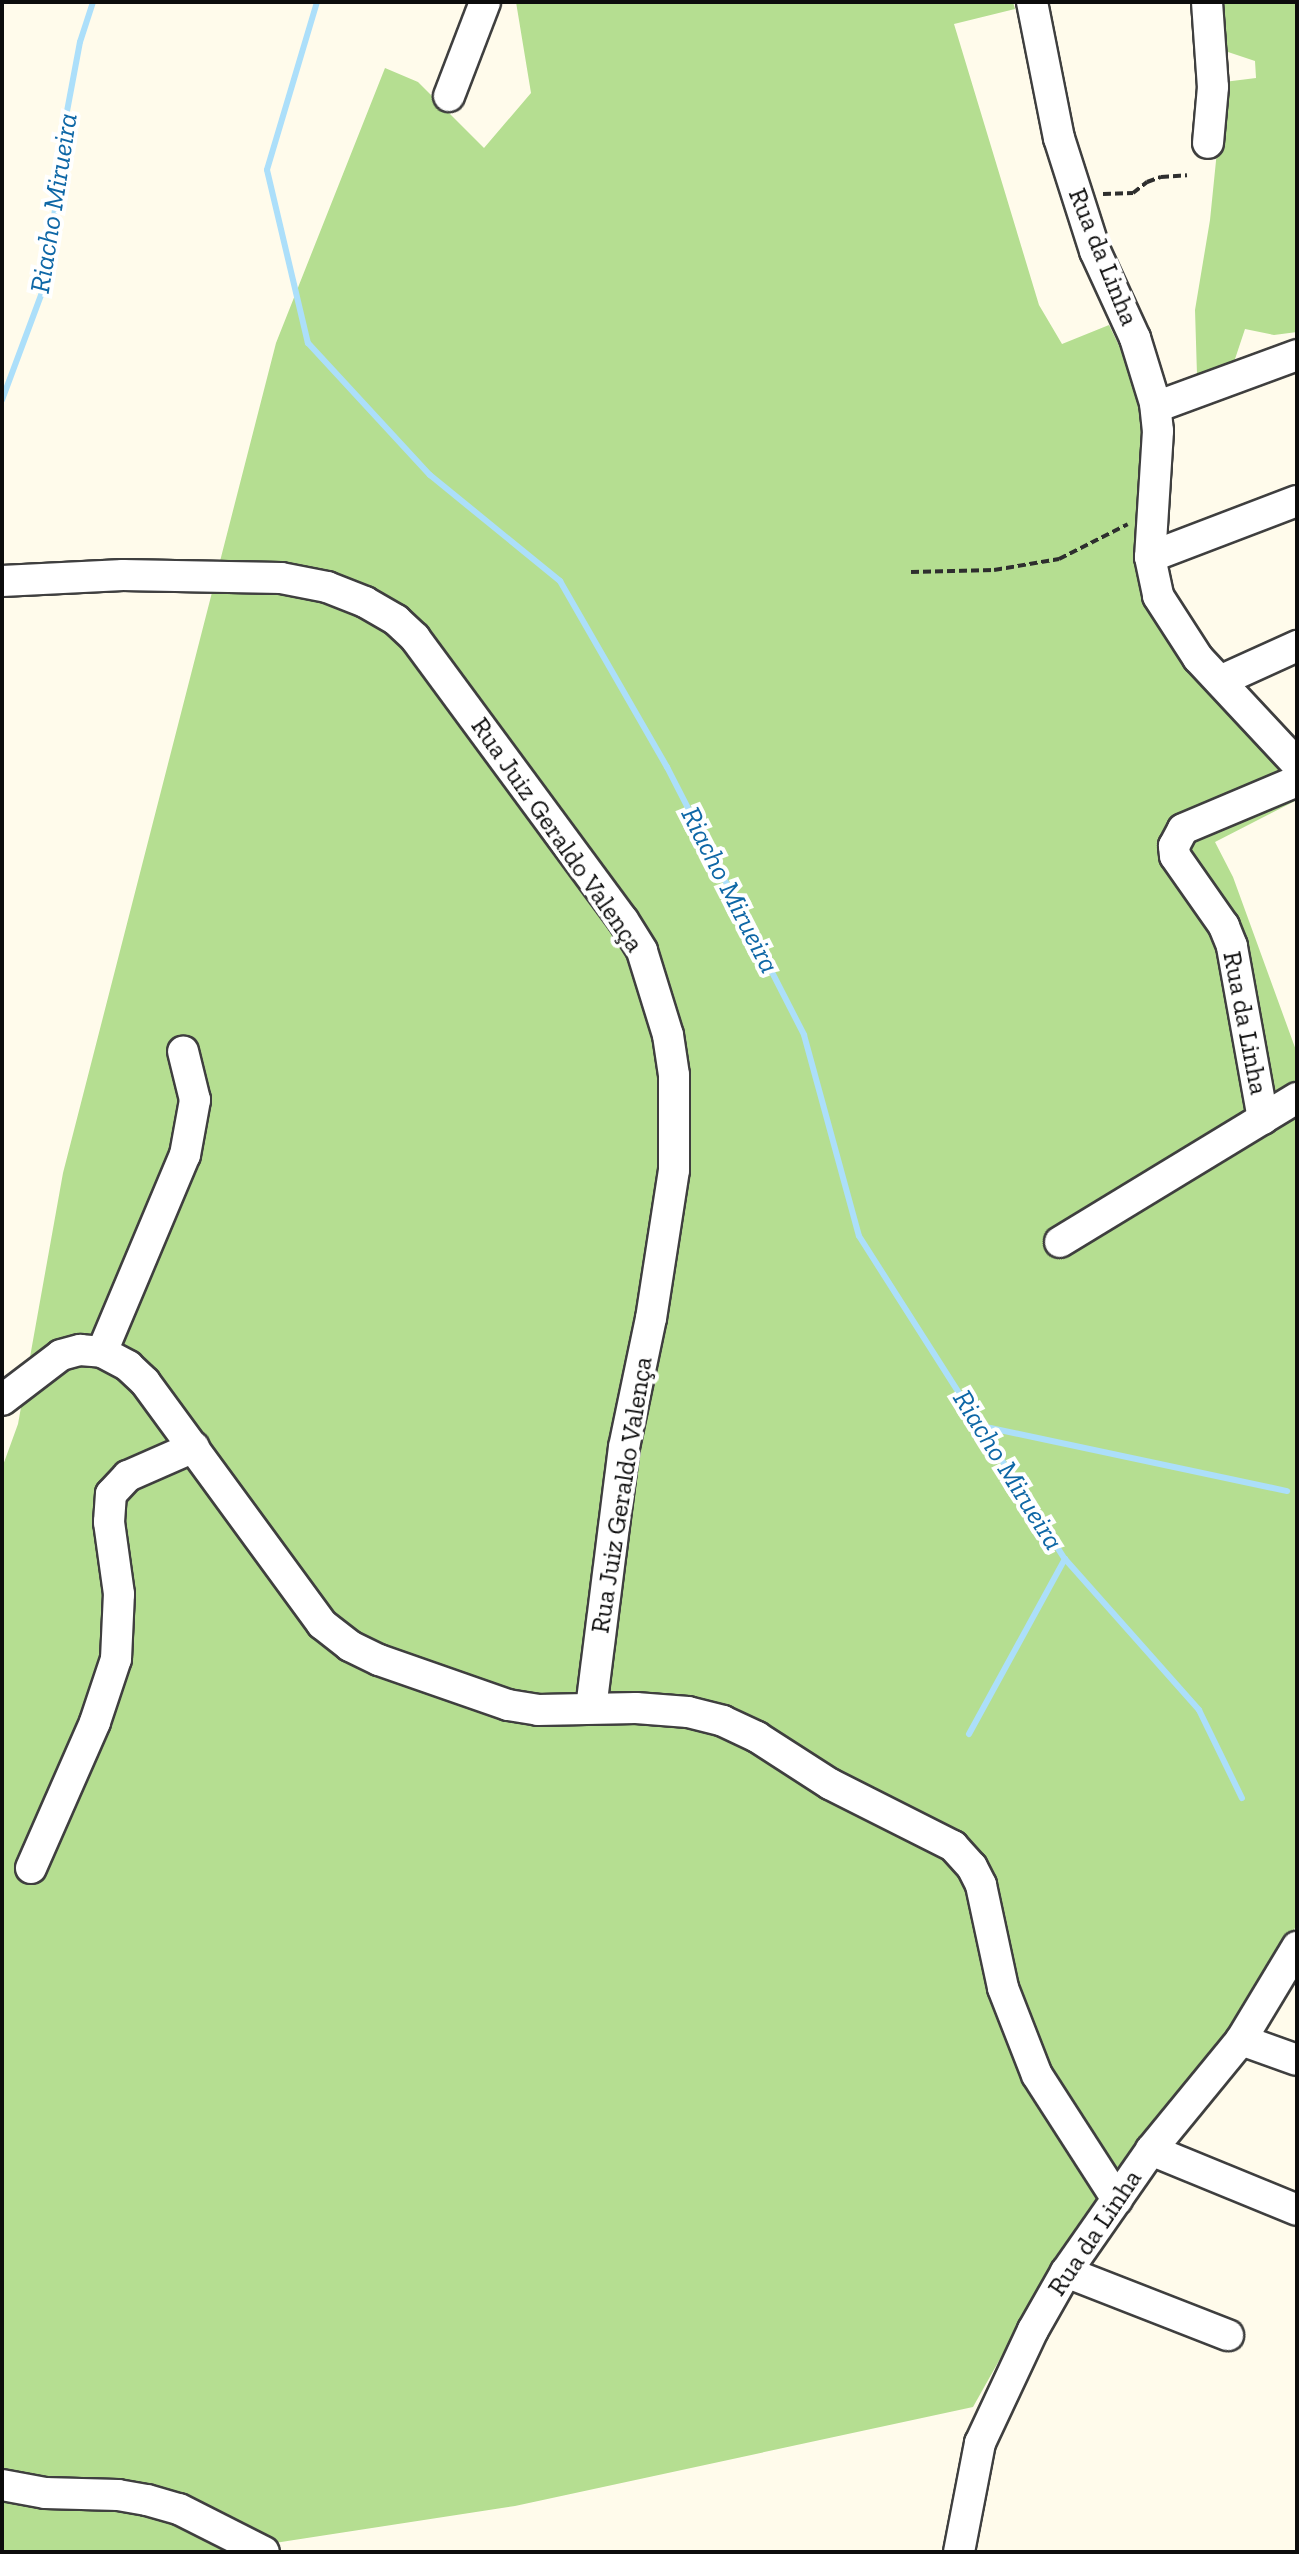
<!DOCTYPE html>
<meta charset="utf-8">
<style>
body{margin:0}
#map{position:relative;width:1299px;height:2554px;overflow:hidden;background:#fffbeb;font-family:"Zilla Slab",serif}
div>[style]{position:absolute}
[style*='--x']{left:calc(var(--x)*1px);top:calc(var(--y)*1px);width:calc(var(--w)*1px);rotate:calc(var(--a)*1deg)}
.forest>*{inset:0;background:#b5de91}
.stream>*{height:6px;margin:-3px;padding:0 3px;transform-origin:3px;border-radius:3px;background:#acdffa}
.path>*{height:4px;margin-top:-2px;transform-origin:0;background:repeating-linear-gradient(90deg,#2e2e2e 0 8px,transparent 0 12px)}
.roads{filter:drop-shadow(2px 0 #3f3f3f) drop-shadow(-2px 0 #3f3f3f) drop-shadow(0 2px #3f3f3f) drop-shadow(0 -2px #3f3f3f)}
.minor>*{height:30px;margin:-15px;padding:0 15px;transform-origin:15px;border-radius:15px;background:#fff}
span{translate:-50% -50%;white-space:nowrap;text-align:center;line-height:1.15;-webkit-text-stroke:8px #fff;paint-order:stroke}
.street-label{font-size:26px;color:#0c0c0c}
.water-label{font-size:28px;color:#0e67a6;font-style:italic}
.frame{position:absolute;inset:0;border:4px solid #0c0c0c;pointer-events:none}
</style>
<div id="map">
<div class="forest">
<div style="clip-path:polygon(516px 2px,1013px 2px,1015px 9px,954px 24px,1039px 305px,1062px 344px,1109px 325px,1137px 383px,1151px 433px,1151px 594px,1297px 778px,1297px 800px,1215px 842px,1233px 877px,1297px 1053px,1297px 1923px,1275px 1972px,1051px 2268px,973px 2407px,515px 2506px,216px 2552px,2px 2552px,2px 1468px,18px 1424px,63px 1173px,276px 343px,385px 68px,418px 82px,484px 148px,531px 93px)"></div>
<div style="clip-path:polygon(1213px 2px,1297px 2px,1297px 332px,1274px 335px,1245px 329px,1231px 371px,1197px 375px,1195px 310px,1210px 220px,1224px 82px,1256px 78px,1255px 61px,1207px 45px)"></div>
</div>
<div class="stream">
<div style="--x:317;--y:2;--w:175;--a:106.6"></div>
<div style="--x:267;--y:170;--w:178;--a:76.7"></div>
<div style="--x:308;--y:343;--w:180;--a:47.3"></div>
<div style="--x:430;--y:475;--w:168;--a:39.2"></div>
<div style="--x:560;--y:581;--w:215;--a:60.1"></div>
<div style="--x:667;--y:767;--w:301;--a:62.9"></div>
<div style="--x:804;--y:1035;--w:208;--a:74.7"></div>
<div style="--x:859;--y:1236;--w:383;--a:57.5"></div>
<div style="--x:1065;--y:1559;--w:202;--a:48.4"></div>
<div style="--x:1199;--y:1710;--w:98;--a:64"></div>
<div style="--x:2;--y:400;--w:129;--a:-69.6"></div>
<div style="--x:47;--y:279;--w:158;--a:-83.5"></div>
<div style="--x:65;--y:122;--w:81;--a:-79.4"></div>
<div style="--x:80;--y:42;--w:42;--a:-72"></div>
<div style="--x:981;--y:1426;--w:313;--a:12"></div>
<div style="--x:969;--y:1734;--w:200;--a:-61.3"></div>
</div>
<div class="path">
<div style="--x:1103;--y:194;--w:30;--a:-2"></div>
<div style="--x:1133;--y:193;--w:18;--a:-38"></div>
<div style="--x:1147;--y:182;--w:15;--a:-20"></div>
<div style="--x:1161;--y:177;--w:26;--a:-4"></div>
<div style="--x:911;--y:572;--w:83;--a:-1.4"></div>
<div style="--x:994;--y:570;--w:66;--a:-9.6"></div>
<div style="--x:1059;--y:559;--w:77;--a:-26.9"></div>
</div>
<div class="roads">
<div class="minor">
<div style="--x:1032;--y:2;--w:139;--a:78.8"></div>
<div style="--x:1059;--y:138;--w:119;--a:72.3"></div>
<div style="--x:1095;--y:251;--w:96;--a:65.3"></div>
<div style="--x:1135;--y:338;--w:68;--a:72.9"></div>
<div style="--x:1155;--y:403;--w:28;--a:84"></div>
<div style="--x:1158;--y:431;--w:126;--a:93.6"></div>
<div style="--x:1150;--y:557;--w:40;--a:78"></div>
<div style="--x:1158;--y:596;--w:74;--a:57.2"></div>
<div style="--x:1198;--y:658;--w:145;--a:47"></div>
<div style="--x:1207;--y:2;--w:85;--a:86"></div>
<div style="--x:1213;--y:87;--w:56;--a:95.1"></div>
<div style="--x:449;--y:96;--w:101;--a:-69"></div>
<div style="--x:1156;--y:407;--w:150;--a:-20.2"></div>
<div style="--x:1150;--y:557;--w:157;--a:-20.9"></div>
<div style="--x:2;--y:581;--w:121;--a:-2.8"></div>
<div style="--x:123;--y:575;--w:158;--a:1.1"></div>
<div style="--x:281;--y:578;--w:47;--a:11.1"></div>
<div style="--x:327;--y:587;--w:41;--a:21.5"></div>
<div style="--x:365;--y:602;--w:36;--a:30"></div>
<div style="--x:396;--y:620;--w:26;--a:43"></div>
<div style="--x:415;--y:638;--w:350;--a:53.6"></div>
<div style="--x:623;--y:920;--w:36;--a:58"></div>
<div style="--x:642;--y:951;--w:88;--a:72.8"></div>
<div style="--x:668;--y:1035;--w:40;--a:81.5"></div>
<div style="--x:674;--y:1075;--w:95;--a:90"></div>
<div style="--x:674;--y:1170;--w:150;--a:98.8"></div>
<div style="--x:651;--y:1318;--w:132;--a:101.8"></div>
<div style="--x:624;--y:1447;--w:263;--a:97.2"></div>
<div style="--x:1220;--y:681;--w:85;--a:-24.4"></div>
<div style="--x:1263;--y:1119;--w:176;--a:-100.2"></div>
<div style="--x:1232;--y:946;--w:22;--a:-112"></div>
<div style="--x:1224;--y:926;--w:85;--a:-125"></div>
<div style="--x:1175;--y:856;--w:10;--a:-96"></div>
<div style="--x:1174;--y:846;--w:19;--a:-62"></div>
<div style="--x:1183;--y:829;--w:124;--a:-22.8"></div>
<div style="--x:1060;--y:1242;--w:277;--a:-31.3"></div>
<div style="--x:102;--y:1352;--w:214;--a:-67.2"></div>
<div style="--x:185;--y:1155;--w:56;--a:-79.7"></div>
<div style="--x:195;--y:1100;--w:50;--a:-103.8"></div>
<div style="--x:2;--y:1400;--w:74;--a:-37.3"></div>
<div style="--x:61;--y:1355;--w:20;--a:-15"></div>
<div style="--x:80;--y:1350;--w:22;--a:5"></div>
<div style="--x:102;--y:1352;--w:30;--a:28"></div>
<div style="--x:128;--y:1366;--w:23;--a:43"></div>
<div style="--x:145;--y:1382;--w:300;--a:53.8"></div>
<div style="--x:322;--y:1624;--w:36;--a:38"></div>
<div style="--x:350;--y:1646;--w:32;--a:26"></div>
<div style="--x:379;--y:1660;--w:137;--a:19.2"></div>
<div style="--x:508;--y:1705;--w:30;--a:9"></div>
<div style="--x:538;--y:1710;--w:98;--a:-1.2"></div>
<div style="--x:636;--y:1708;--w:52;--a:4.4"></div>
<div style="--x:688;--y:1712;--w:36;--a:14"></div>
<div style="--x:723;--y:1721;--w:38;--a:25"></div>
<div style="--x:757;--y:1737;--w:87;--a:32.8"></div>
<div style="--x:830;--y:1784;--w:138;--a:26.8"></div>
<div style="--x:953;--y:1846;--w:28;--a:48"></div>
<div style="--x:972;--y:1867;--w:20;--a:63"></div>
<div style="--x:981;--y:1885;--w:105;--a:77.9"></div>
<div style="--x:1003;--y:1988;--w:93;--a:68.7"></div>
<div style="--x:1037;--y:2075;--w:148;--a:57.2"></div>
<div style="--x:31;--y:1868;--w:159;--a:-66.3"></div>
<div style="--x:95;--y:1722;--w:66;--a:-71.6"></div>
<div style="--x:116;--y:1659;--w:65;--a:-87.4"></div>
<div style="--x:119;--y:1594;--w:73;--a:-97.9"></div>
<div style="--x:109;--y:1522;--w:28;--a:-86"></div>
<div style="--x:111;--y:1494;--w:25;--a:-47"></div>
<div style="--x:128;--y:1476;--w:72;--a:-23.7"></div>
<div style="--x:1241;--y:2040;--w:59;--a:19.7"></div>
<div style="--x:1151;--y:2150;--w:158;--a:22.3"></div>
<div style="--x:1066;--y:2272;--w:174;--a:21.3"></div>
<div style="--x:2;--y:2485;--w:44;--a:10.5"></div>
<div style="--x:45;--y:2493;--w:73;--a:1.6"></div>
<div style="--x:118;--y:2495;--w:29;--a:10"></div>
<div style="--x:147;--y:2500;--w:33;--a:16"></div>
<div style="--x:179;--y:2509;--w:95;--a:26.8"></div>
<div style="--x:959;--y:2552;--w:111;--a:-79.1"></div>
<div style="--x:980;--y:2443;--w:125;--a:-64.9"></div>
<div style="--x:1033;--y:2330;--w:67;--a:-60.4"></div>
<div style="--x:1066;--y:2272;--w:149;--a:-55.1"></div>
<div style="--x:1151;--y:2150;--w:142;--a:-50.7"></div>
<div style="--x:1241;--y:2040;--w:109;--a:-58.9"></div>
</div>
</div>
<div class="street-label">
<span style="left:1103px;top:257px;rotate:68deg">Rua da Linha</span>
<span style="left:557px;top:835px;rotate:55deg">Rua Juiz Geraldo Valença</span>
<span style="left:1245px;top:1023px;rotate:79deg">Rua da Linha</span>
<span style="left:622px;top:1495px;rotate:-81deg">Rua Juiz Geraldo Valença</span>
<span style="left:1095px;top:2233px;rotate:-56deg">Rua da Linha</span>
</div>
<div class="water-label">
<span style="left:54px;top:203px;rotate:-81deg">Riacho Mirueira</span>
<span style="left:730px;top:890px;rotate:63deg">Riacho Mirueira</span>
<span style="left:1008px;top:1470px;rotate:58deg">Riacho Mirueira</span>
</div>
<div class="frame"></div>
</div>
